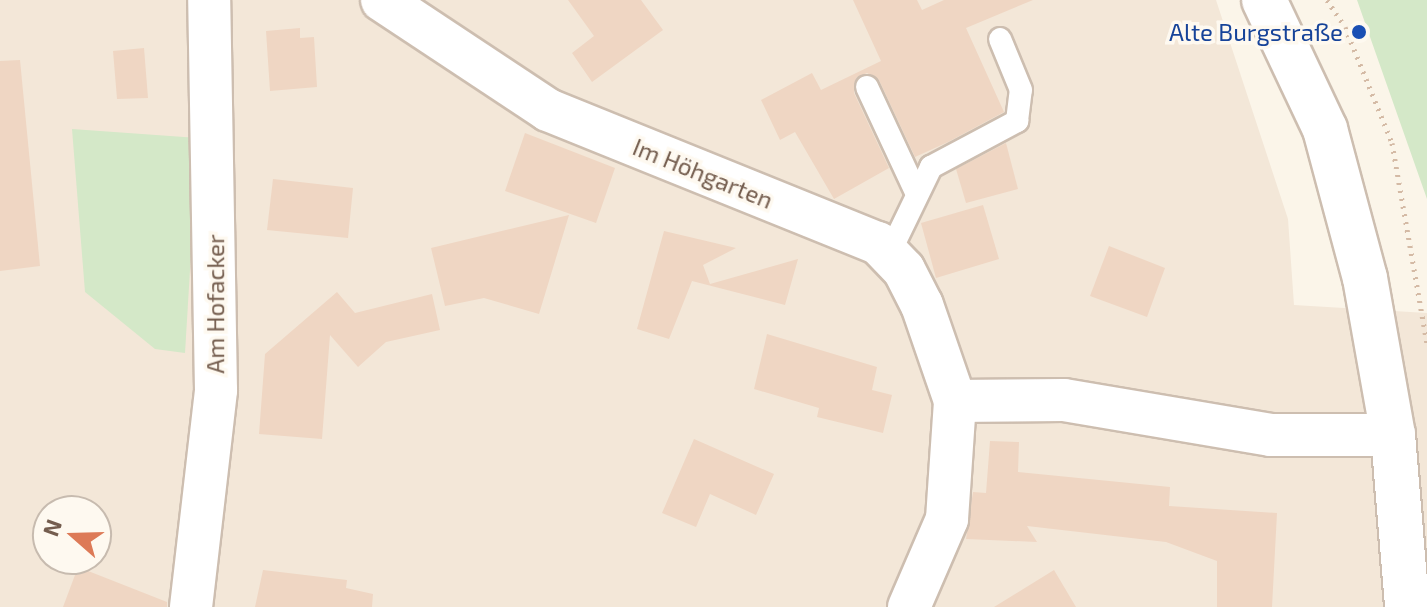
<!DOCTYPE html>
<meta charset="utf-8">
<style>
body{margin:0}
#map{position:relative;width:1427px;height:607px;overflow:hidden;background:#fbf5e9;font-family:"Exo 2",sans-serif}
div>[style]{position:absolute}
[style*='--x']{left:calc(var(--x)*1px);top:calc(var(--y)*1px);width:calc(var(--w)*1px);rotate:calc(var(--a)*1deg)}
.residential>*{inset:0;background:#f3e7d8}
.green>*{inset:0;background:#d4e8c8}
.building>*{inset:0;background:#efd6c3}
.path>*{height:5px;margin-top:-2.5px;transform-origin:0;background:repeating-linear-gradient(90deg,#d4baa5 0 2px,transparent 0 8px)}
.roads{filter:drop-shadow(2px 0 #cdbeb0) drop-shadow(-2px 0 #cdbeb0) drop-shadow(0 2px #cdbeb0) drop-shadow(0 -2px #cdbeb0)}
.service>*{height:22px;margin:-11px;padding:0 11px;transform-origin:11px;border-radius:11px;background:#fff}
.minor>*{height:42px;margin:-21px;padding:0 21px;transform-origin:21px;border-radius:21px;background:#fff}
.secondary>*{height:44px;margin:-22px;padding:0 22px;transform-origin:22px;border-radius:22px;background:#fff}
.dots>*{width:22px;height:22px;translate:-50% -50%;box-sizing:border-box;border:4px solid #fef9f0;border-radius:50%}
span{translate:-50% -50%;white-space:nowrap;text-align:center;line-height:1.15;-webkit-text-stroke:7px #fef9f0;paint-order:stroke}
.transit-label{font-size:24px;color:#164399}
.right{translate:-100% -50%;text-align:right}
.street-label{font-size:24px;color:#745d4e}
.north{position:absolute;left:32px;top:495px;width:80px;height:80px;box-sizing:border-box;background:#fef9f0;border:2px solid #c7bbaf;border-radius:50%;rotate:290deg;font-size:22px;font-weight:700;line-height:32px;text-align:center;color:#745d4e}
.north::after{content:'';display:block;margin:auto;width:28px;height:36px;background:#dd7a57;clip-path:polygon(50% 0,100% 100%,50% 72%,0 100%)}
</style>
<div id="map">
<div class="residential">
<div style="clip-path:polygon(evenodd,0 0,1216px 0,1288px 219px,1294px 305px,1427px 313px,1427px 607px,0 607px,0 0,48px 511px,96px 511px,96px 559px,48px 559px,48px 511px)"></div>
</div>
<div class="green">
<div style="clip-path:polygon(1357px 0,1427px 0,1427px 202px,1427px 199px)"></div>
<div style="clip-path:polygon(72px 129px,198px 138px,185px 353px,155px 349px,85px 292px)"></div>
</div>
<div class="building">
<div style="clip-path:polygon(568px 0,641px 0,663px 30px,592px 82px,572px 53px,594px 36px)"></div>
<div style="clip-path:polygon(853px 0,917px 0,922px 10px,944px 0,1033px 0,966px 28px,1004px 112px,948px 142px,915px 157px,879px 80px,867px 73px,856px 78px,854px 93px,889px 168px,834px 199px,795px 132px,780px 140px,761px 100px,812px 73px,821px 90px,881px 61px)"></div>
<div style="clip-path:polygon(300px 28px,300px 38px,314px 37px,317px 87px,270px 91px,266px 31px)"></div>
<div style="clip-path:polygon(144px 48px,148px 98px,117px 99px,113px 51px)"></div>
<div style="clip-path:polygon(20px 60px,40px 266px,0 271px,0 61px)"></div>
<div style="clip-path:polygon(525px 133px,615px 168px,596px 223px,505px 191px)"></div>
<div style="clip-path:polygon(1006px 143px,1018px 189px,966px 203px,956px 169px)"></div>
<div style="clip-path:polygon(273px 179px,353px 188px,348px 238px,267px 230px)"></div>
<div style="clip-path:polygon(983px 205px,999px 259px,936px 278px,921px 223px)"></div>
<div style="clip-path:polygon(569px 215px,539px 314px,484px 298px,445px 306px,431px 248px)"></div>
<div style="clip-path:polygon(664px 231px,736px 248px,703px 265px,710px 284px,798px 259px,785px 305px,692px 281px,669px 339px,637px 329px)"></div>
<div style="clip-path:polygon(1109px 246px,1165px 268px,1147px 317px,1090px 296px)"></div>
<div style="clip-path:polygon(337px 292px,355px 313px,432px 294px,440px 330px,386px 342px,358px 367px,330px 335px,322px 439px,259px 434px,265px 354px)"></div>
<div style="clip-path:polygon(767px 334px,877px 367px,872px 390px,892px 395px,883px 433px,817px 417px,819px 408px,754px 389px)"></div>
<div style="clip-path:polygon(694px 439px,774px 474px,756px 515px,710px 494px,696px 527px,662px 513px)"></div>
<div style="clip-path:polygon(990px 441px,1019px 442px,1018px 472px,1170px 487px,1169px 506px,1277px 513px,1272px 607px,1217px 607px,1217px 561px,1166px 542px,1027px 526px,1037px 542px,966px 539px,973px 492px,986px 493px)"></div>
<div style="clip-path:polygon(78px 567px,167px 602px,167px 607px,63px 607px)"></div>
<div style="clip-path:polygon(263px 570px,347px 580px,346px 588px,373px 594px,372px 607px,255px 607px)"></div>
<div style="clip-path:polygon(1054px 570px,1076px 607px,994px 607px)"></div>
</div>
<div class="path">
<div style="--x:1327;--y:0;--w:32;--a:56"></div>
<div style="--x:1345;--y:27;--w:125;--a:67.9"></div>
<div style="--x:1392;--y:143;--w:203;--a:80.1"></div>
</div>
<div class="roads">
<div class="service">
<div style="--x:867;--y:87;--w:114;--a:65"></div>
<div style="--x:889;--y:254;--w:97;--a:-64.2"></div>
<div style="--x:931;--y:167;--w:98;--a:-28.1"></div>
<div style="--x:1017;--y:121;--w:31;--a:-83"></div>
<div style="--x:1021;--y:90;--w:55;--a:-112.4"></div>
</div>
<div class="minor">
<div style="--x:382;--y:0;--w:199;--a:33.5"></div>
<div style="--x:548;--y:110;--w:356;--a:22"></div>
<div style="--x:878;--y:243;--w:37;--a:46"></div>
<div style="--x:904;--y:270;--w:39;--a:63"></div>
<div style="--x:922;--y:305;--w:102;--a:71"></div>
<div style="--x:191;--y:607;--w:218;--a:-83.4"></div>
<div style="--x:216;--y:390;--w:390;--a:-91"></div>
<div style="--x:909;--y:607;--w:96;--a:-66.6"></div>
<div style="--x:947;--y:519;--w:118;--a:-86.1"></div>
<div style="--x:955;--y:401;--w:109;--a:-0.5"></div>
<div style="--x:1064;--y:400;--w:210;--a:9.6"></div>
<div style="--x:1271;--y:435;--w:122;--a:0"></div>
</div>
<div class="secondary">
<div style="--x:1264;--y:0;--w:143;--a:64.7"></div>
<div style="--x:1325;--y:129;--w:154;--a:75"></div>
<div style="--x:1365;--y:278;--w:159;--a:79.9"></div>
<div style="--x:1393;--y:435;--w:173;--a:85.3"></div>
</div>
</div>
<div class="dots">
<div style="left:1359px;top:32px;background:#1a4fb4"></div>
</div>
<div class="transit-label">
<span class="right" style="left:1343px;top:32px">Alte Burgstraße</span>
</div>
<div class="street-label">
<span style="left:703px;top:173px;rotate:22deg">Im Höhgarten</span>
<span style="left:215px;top:304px;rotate:-90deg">Am Hofacker</span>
</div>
<div class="north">N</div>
</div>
